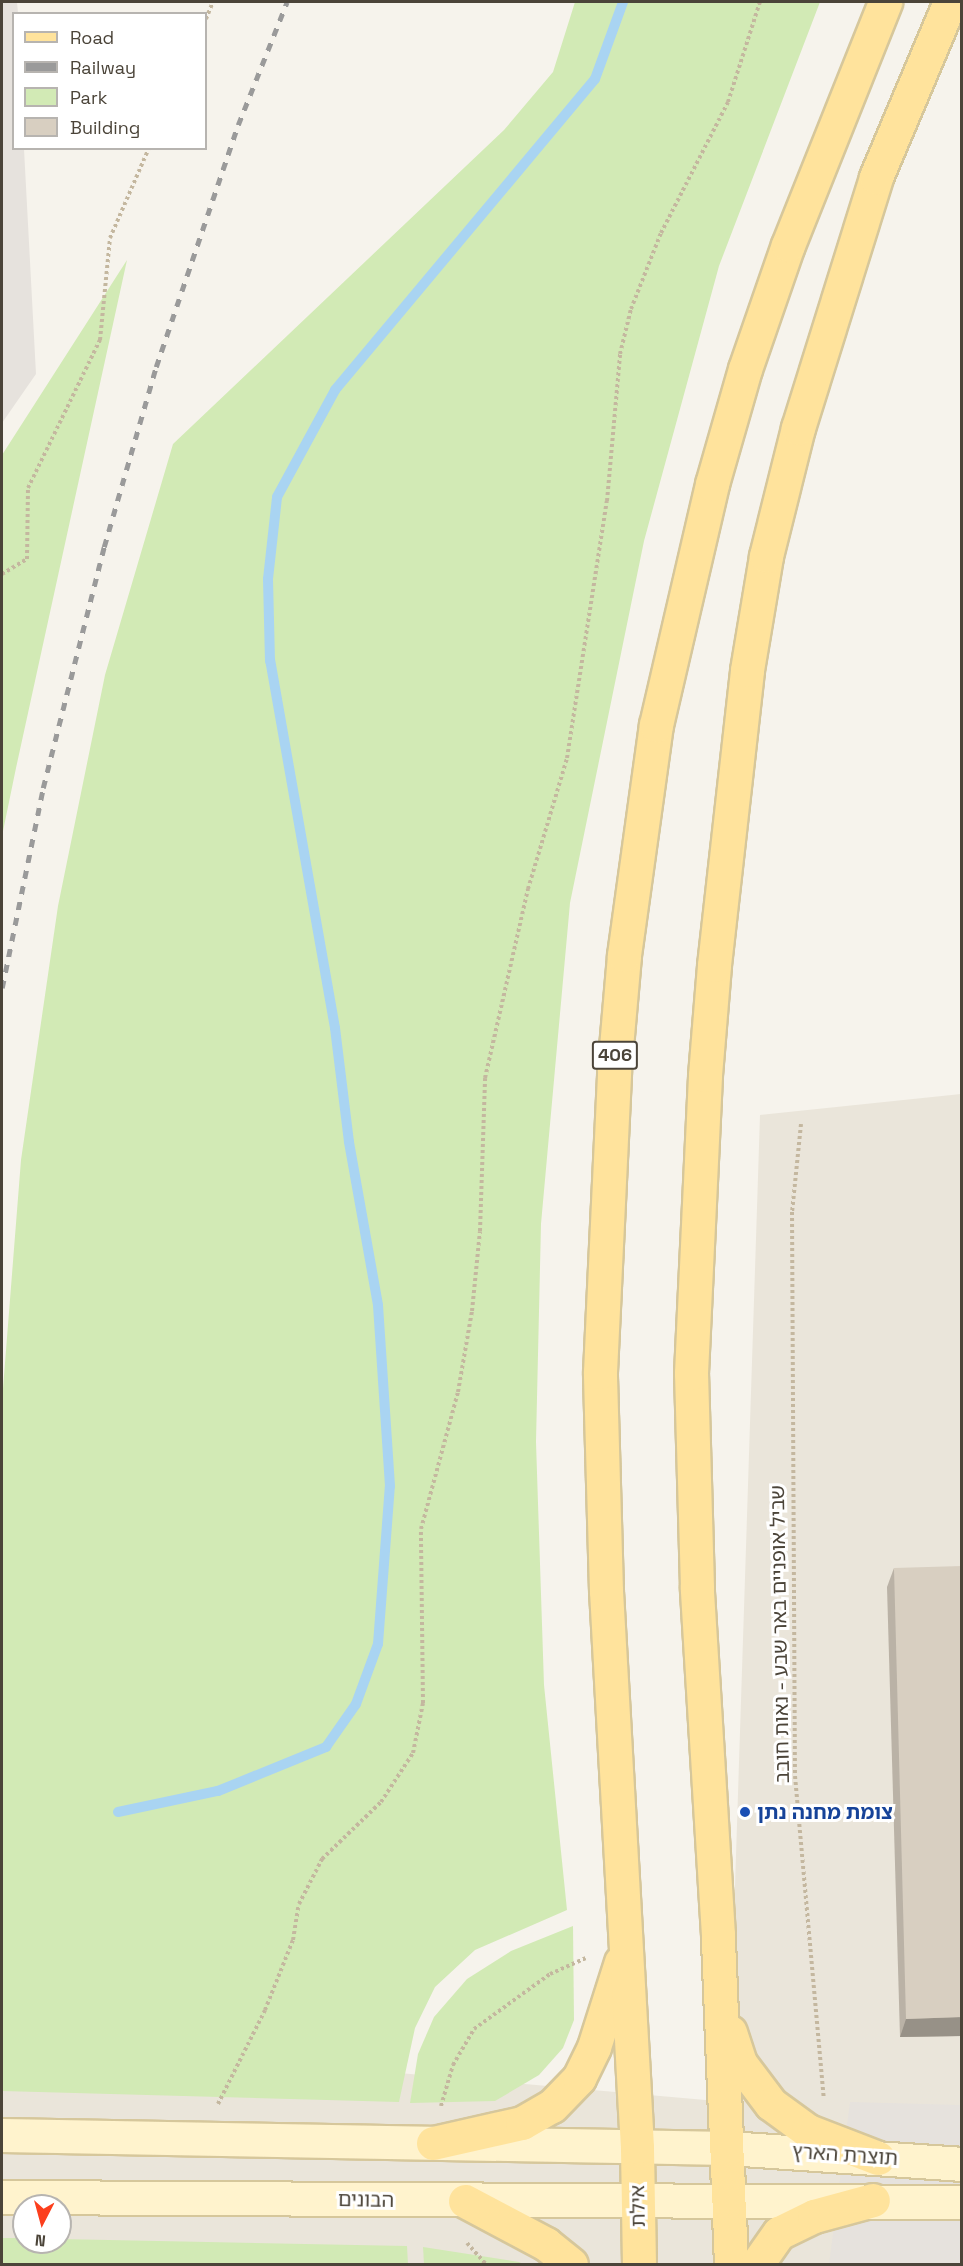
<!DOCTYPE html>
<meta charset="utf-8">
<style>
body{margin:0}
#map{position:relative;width:963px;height:2266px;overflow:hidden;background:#f6f3ec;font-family:"Space Grotesk","Noto Sans Hebrew",sans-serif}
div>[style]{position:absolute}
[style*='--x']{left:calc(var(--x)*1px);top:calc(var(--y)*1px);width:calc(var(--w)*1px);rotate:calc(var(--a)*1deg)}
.residential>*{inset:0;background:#eae5da}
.industrial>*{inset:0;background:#e6e2dd}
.green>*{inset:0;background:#d2eab5}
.stream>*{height:10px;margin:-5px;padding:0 5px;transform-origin:5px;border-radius:5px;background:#a9d4f2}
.path>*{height:4px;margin-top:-2px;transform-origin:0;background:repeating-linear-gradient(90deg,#c4b79f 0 3px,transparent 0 6px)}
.roads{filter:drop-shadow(2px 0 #d6c79b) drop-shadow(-2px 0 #d6c79b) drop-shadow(0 2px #d6c79b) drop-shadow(0 -2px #d6c79b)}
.secondary>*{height:33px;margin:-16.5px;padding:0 16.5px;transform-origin:16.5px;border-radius:16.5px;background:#fff3cd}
.primary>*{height:33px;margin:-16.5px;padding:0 16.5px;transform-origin:16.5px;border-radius:16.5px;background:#ffe39c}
.rail>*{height:4.5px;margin-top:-2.25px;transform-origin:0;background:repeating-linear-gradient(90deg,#9a9a9a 0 8px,transparent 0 16px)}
.wall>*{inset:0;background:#bab2a6}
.shaded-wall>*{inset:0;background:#979187}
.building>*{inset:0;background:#d8cfc1}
.dots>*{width:16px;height:16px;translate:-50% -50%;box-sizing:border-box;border:3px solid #fff;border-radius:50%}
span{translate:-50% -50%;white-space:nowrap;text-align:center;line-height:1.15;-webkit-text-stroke:6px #fff;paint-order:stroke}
.shield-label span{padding:2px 4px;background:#fff;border:2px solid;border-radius:4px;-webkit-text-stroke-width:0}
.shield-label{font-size:18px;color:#4b4439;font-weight:700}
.street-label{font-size:20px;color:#4b4439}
.transit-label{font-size:20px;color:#164399;font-weight:700}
.left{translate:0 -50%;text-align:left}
.frame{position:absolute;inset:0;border:3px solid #4b4439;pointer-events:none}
.legend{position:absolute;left:12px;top:12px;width:195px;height:138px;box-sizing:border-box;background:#fff;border:2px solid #b7b4b0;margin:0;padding:8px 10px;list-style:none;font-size:18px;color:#4b4439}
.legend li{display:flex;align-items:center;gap:12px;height:30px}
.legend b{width:30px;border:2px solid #b7b4b0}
.north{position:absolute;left:12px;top:2194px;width:60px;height:60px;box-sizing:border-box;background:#fff;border:2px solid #b7b4b0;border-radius:50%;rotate:186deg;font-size:16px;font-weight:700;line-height:24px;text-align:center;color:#4b4439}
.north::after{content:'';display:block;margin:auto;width:21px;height:27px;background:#fc3f1d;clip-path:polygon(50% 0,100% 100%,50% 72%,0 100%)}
</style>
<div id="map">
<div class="residential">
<div style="clip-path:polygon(evenodd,961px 1094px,961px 2264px,2px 2264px,2px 2038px,728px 2102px,760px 1115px,961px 1094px,24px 2206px,60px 2206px,60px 2242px,24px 2242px,24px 2206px)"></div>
</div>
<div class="industrial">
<div style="clip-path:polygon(2px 2px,17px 2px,18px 13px,14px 14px,14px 148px,24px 149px,36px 374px,2px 423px)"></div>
<div style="clip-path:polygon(850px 2102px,961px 2105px,961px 2264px,829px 2264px)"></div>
</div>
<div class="green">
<div style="clip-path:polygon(575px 2px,820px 2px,719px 266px,644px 541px,570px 903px,541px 1224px,536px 1442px,544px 1685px,567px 1910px,475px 1950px,435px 1987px,415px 2028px,399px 2102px,2px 2091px,2px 1401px,21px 1160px,58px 906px,105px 675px,173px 444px,504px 130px,553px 72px)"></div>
<div style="clip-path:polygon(127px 260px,16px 768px,2px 836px,2px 455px)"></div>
<div style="clip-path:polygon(573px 1926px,574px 2020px,563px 2048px,539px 2075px,495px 2101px,410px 2103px,418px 2054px,434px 2017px,467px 1979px,511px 1951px)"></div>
<div style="clip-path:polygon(2px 2238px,24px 2238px,24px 2242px,60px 2239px,407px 2246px,408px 2264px,2px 2264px)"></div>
<div style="clip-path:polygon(423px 2247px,519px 2262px,523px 2264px,424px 2264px)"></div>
</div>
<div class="stream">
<div style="--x:118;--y:1812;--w:102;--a:-11.9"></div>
<div style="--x:218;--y:1791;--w:117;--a:-22.2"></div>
<div style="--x:326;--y:1747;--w:52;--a:-55.1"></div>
<div style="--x:356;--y:1704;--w:64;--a:-69.9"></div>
<div style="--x:378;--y:1644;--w:158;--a:-85.7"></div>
<div style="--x:390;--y:1486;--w:181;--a:-93.8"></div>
<div style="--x:378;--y:1305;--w:166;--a:-100.1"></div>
<div style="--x:349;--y:1142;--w:115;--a:-97"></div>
<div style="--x:335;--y:1028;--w:373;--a:-100"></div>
<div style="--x:270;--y:661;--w:82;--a:-91.4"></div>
<div style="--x:268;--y:579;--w:82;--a:-83.7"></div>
<div style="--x:277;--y:497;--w:122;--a:-61.5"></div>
<div style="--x:335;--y:390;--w:405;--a:-50.1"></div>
<div style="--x:595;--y:79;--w:82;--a:-70"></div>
</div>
<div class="path">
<div style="--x:206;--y:19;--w:18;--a:-68"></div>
<div style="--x:2;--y:574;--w:29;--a:-31"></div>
<div style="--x:27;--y:559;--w:71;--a:-89.2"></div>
<div style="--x:28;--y:488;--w:165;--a:-64.1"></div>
<div style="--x:100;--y:340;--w:102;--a:-84.4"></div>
<div style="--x:110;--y:238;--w:98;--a:-66.6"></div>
<div style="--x:801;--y:1124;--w:88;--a:95.8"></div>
<div style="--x:792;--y:1212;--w:564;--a:89.7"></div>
<div style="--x:795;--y:1776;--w:324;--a:84.9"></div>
<div style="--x:218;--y:2104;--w:105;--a:-63.4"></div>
<div style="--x:265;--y:2010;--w:75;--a:-68.2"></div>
<div style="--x:293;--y:1940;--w:36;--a:-81"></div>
<div style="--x:299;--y:1904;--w:51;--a:-62.9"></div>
<div style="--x:322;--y:1859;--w:82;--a:-44"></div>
<div style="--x:381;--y:1802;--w:59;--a:-56.9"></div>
<div style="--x:413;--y:1753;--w:51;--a:-78.7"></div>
<div style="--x:423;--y:1703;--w:174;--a:-90.7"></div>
<div style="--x:421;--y:1529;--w:142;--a:-74.9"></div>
<div style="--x:458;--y:1392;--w:82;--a:-80.2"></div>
<div style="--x:472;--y:1311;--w:80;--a:-84.3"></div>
<div style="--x:480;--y:1231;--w:153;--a:-88.1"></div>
<div style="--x:485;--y:1078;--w:194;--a:-77.2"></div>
<div style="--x:528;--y:889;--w:137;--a:-73.4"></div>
<div style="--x:567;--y:758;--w:260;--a:-81.2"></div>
<div style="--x:607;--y:501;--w:148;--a:-84.9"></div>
<div style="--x:620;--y:354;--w:46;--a:-76.3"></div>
<div style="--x:631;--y:309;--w:82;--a:-68.5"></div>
<div style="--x:661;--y:233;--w:147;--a:-62.9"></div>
<div style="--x:728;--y:102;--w:105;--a:-72.3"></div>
<div style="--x:441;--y:2106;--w:43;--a:-73.7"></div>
<div style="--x:453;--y:2065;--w:42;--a:-59.7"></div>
<div style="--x:474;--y:2029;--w:94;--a:-35.9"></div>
<div style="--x:550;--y:1974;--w:39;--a:-24"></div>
<div style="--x:467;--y:2243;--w:28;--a:48"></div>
</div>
<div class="roads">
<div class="secondary">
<div style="--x:2;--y:2135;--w:726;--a:1.03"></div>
<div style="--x:728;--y:2148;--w:235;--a:3.9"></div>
<div style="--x:2;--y:2197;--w:960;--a:0.3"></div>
</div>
<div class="primary">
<div style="--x:730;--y:2032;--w:33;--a:72"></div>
<div style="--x:740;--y:2063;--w:51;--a:52.9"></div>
<div style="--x:771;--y:2104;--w:46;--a:36.1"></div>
<div style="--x:808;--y:2131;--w:75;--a:21.1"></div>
<div style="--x:433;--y:2143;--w:91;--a:-12.7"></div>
<div style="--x:522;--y:2123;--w:34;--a:-30"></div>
<div style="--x:552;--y:2106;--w:39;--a:-46"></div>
<div style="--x:579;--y:2078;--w:34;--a:-64"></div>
<div style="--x:594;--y:2047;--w:89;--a:-72.4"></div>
<div style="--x:465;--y:2201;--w:92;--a:28"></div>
<div style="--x:546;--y:2244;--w:32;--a:39"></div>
<div style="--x:639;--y:2264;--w:117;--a:-91"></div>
<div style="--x:637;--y:2147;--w:557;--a:-93.19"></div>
<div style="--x:606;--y:1591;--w:219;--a:-91.6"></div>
<div style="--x:600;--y:1372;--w:302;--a:-87.3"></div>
<div style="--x:614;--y:1070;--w:115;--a:-85"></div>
<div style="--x:624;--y:955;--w:232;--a:-82.1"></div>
<div style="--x:656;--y:725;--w:247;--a:-76.9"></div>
<div style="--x:712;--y:484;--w:120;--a:-74"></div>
<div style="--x:745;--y:369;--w:131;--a:-70.9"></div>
<div style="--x:788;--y:245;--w:262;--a:-68.2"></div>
<div style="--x:731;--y:2264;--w:329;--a:-92.3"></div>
<div style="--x:718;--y:1935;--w:349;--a:-93.5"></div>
<div style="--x:697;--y:1587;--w:214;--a:-91.6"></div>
<div style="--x:691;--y:1373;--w:298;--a:-87.3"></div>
<div style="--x:705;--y:1075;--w:110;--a:-85.3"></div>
<div style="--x:714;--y:965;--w:297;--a:-83.6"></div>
<div style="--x:747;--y:670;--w:116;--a:-80.5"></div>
<div style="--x:766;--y:556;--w:132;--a:-76"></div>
<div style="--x:798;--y:428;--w:263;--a:-72.7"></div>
<div style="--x:876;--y:177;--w:190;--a:-67.1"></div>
<div style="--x:757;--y:2264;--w:38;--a:-55"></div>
<div style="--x:779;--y:2233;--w:39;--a:-26"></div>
<div style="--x:814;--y:2216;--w:61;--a:-15.2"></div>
</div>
</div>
<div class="rail">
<div style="--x:2;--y:988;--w:204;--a:-78.4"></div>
<div style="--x:43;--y:788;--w:249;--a:-75.8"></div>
<div style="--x:104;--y:547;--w:187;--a:-73.9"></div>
<div style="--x:156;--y:367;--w:256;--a:-71.3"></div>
<div style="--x:238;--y:125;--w:132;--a:-68.3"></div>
</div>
<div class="wall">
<div style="clip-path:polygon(894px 1568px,962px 2036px,900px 2037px,887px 1587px)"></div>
</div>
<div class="shaded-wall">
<div style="clip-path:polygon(962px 2017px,962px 2036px,900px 2037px,906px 2019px)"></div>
</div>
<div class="building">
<div style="clip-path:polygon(962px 1566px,962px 2017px,906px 2019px,894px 1568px)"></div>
</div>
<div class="dots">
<div style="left:745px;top:1812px;background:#1a4fb4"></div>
</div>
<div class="shield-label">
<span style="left:615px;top:1055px">406</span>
</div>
<div class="street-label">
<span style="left:780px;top:1634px;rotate:-91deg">שביל אופניים באר שבע - נאות חובב</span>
<span style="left:845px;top:2155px;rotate:4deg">תוצרת הארץ</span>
<span style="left:366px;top:2200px;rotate:1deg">הבונים</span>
<span style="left:638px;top:2206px;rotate:-91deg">אילת</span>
</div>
<div class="transit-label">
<span class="left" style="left:757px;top:1812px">צומת מחנה נתן</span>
</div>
<div class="frame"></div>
<ul class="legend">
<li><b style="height:8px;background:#ffe39c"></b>Road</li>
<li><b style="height:8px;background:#9a9a9a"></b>Railway</li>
<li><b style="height:16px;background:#d2eab5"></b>Park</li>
<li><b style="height:16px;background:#d8cfc1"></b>Building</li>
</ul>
<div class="north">N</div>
</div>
